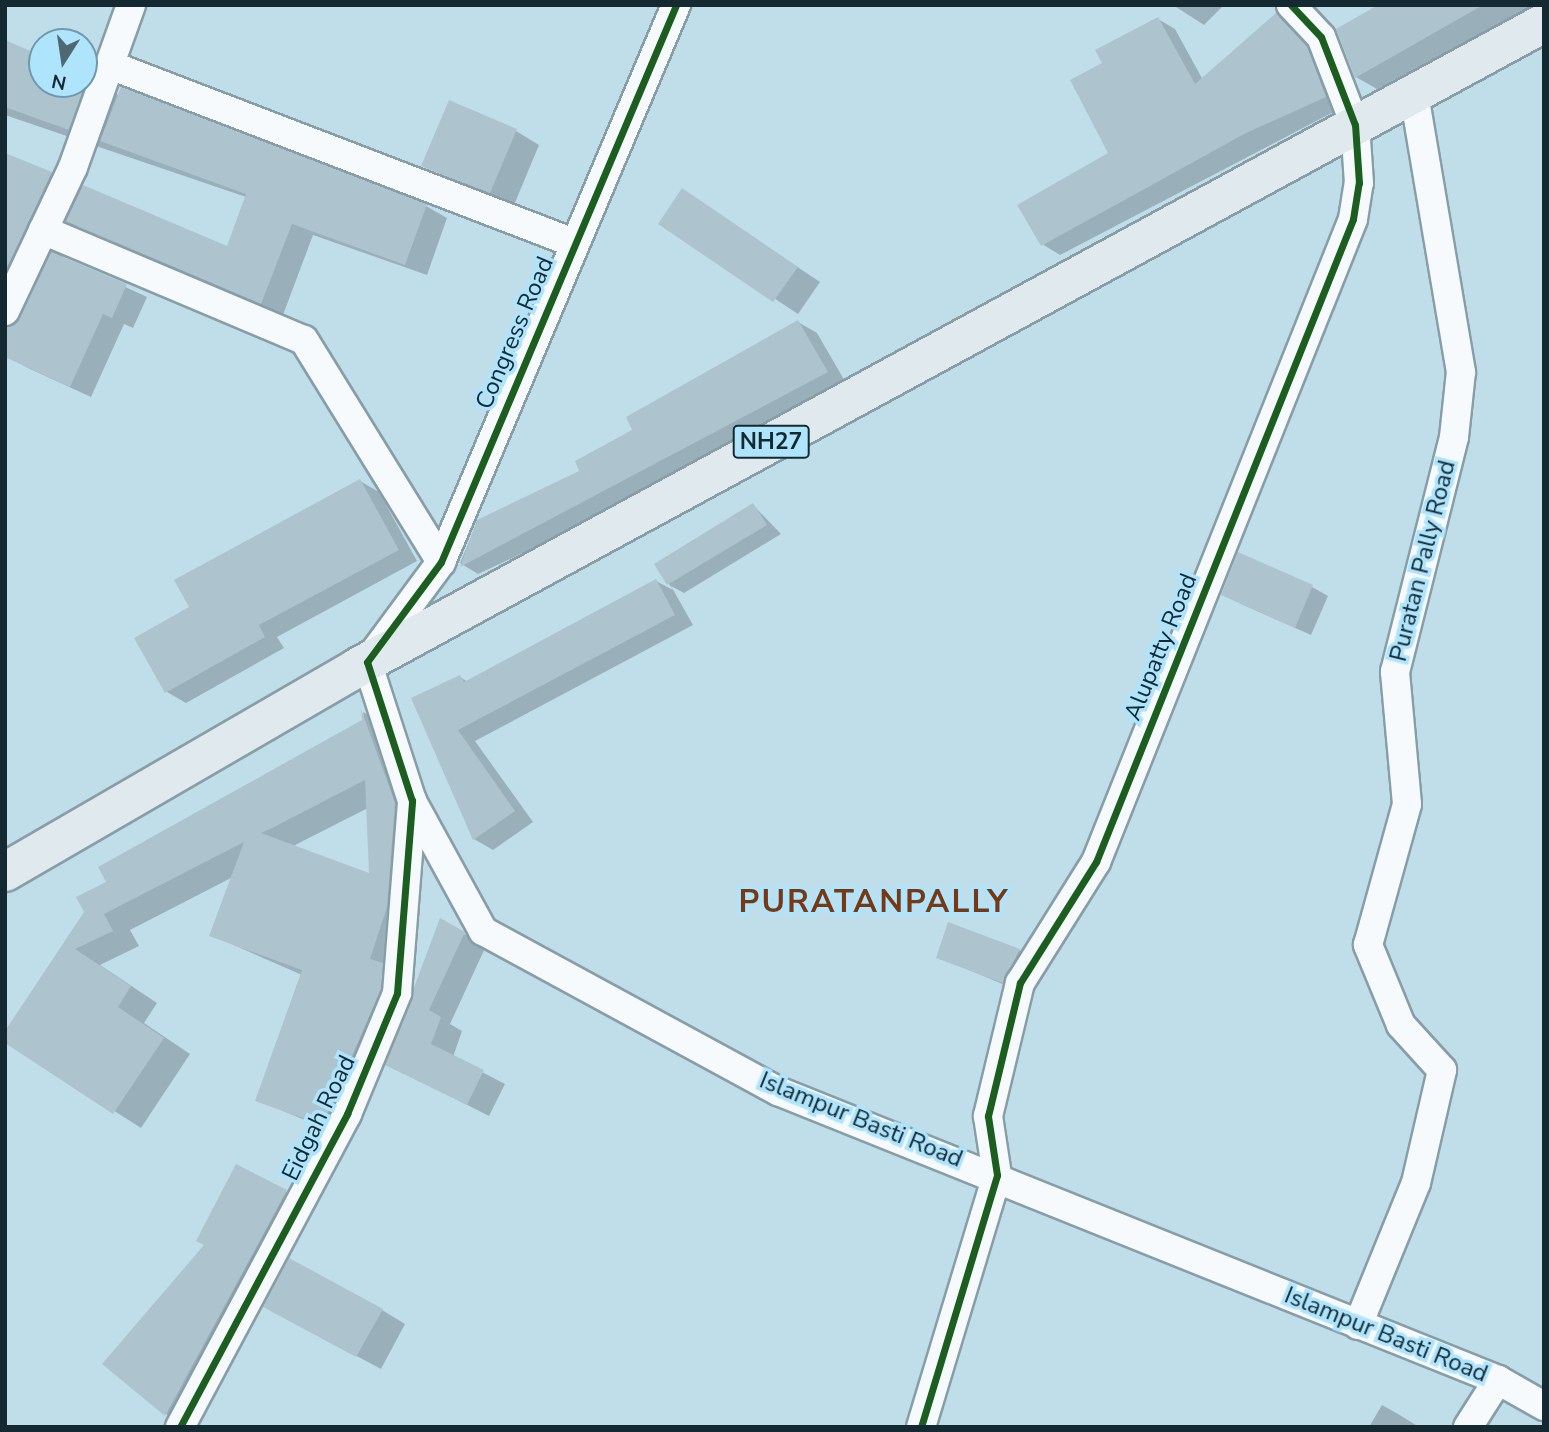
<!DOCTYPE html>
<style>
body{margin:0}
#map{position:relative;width:1549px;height:1432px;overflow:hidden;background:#c0ddea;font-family:"Nunito Sans",sans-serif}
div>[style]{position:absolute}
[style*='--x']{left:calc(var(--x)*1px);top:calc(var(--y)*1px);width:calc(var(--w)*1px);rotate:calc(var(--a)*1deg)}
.shadow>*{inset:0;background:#0003}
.building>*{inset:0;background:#adc4ce}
.roads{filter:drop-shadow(2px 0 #879ea7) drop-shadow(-2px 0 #879ea7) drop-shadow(0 2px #879ea7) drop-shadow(0 -2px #879ea7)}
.street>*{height:28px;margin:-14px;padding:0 14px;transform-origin:14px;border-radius:14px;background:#f6fafc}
.primary>*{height:38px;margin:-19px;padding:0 19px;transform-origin:19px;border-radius:19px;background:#e0eaee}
.cycleway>*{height:7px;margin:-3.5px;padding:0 3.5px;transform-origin:3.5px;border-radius:3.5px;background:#1b5e20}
span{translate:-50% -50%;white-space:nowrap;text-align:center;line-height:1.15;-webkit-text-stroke:7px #aee4fc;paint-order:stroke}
.shield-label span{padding:2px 5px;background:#aee4fc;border:2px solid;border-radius:5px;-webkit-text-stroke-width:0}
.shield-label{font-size:23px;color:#142932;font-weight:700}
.street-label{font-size:24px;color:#142932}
.district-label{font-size:32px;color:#773813;font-weight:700;letter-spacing:2px}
.frame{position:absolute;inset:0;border:7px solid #142932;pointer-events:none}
.north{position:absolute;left:28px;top:28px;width:70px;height:70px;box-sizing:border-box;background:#aee4fc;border:2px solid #7099ab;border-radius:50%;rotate:192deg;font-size:19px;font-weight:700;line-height:28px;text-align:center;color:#142932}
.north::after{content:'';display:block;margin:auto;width:24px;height:32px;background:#506872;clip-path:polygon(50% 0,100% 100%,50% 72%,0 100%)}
</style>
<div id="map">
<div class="shadow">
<div style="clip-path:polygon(1173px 5px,1224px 5px,1204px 25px)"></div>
<div style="clip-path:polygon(1386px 5px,1534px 5px,1377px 89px,1356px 77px)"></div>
<div style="clip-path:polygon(1277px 14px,1324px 58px,1343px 107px,1060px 255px,1042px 244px,1110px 153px,1158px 19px,1175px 29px,1203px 80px)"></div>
<div style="clip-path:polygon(5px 42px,42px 58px,42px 84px,84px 84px,84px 76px,118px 95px,426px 206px,447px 218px,427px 275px,313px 235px,283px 315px,77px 226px,62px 258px,147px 297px,133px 328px,124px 324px,91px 397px,28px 368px,8px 357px,37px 288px,5px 275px,5px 155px,228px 248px,246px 197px,5px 115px)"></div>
<div style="clip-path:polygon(516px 131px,539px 145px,514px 205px,423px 166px)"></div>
<div style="clip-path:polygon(683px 191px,820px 282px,798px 314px,660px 223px)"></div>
<div style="clip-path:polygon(798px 322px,817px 333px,846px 383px,612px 511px,478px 574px,460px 563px,478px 521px,582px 471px)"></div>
<div style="clip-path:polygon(360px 481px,379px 492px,417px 561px,277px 637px,284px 648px,186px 703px,167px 692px,191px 608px)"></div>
<div style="clip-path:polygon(753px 505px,781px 534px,684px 593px,671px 586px,693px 625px,475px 741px,533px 822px,493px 850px,474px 839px,414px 699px,460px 677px,468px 682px,656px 581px,673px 590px,656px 564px)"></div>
<div style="clip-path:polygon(1312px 587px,1328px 596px,1311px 635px,1239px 603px)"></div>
<div style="clip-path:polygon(evenodd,363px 712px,388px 726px,422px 820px,407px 1009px,441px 921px,486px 946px,450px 1024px,462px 1031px,453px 1057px,505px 1084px,489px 1116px,387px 1064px,400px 1021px,350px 1139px,257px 1100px,302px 975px,211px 935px,233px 877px,130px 930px,139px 946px,100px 965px,157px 1003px,144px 1023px,190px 1054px,141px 1128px,5px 1041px,109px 882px,364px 721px,363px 712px,368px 808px,371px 876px,292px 847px,299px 843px,368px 808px)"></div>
<div style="clip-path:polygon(1019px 950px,1034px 959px,1019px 991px,938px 957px)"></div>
<div style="clip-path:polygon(237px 1166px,302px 1201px,181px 1423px,166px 1414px,207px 1245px)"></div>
<div style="clip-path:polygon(382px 1310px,405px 1324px,381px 1369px,289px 1320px)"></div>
<div style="clip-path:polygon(1382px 1405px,1398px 1414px,1419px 1427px,1369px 1427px)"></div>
</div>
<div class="building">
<div style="clip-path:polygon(1378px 5px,1483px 5px,1355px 78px,1336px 29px)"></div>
<div style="clip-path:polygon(1277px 12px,1307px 46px,1326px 97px,1246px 133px,1041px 246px,1017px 205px,1108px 153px,1070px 80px,1102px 63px,1095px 50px,1158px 17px,1195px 84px)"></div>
<div style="clip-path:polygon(5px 40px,42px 56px,42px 84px,84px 84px,88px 76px,69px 130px,5px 107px)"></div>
<div style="clip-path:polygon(121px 87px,427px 204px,405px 265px,292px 224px,261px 304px,66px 221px,83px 185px,227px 246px,246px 194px,100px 141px)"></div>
<div style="clip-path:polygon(449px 100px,517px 129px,490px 193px,421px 166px)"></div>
<div style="clip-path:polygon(5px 153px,52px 172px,5px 272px)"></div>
<div style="clip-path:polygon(682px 188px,798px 267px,773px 302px,658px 224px)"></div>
<div style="clip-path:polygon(51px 252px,127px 284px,112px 318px,103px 314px,70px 387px,5px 357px,5px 327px,20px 318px)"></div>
<div style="clip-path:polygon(798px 320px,828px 372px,460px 567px,477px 520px,579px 471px,575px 461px,632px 430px,626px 417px)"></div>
<div style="clip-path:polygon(360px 479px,399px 550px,259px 625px,265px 637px,165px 693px,134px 638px,189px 607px,174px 580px)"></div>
<div style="clip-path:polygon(753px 503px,767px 525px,667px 585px,654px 564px)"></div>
<div style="clip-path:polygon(1238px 552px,1313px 585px,1295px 628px,1221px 595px)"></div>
<div style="clip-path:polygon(656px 579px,675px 615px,458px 730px,515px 811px,473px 840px,411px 698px,460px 675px,464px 682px)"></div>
<div style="clip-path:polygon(evenodd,361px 709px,395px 803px,387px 907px,370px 959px,383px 963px,381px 989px,322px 1125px,255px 1101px,302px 970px,209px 936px,244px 842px,104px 914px,113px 931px,75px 949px,131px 986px,118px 1007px,164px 1038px,113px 1114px,5px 1043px,5px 1031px,84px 912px,76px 897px,106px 882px,98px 867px,362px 720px,361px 709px,365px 780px,369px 873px,261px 833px,272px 828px,365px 780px)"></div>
<div style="clip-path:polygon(440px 918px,465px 932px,429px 1010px,441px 1017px,431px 1044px,484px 1070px,467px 1105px,385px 1065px)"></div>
<div style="clip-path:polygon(948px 922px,1020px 949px,1003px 983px,936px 958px)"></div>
<div style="clip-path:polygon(236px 1164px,287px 1190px,165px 1416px,102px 1364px,204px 1245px,196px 1241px)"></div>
<div style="clip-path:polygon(289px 1258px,383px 1309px,356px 1357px,263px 1307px)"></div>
</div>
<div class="roads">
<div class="street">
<div style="--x:110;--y:65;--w:497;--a:21"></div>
<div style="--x:43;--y:230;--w:283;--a:22.9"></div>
<div style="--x:304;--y:340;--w:261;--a:58.3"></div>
<div style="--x:5;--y:311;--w:159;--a:-64.7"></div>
<div style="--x:73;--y:167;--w:172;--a:-70.3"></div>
<div style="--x:413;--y:803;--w:146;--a:61.3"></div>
<div style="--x:483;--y:931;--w:336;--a:28.5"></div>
<div style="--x:778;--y:1091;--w:776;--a:21.87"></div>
<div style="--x:1498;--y:1380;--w:53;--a:29.5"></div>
<div style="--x:1358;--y:1325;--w:153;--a:-67.8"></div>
<div style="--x:1416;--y:1183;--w:116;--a:-77"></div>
<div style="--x:1442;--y:1070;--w:61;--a:-132.3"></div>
<div style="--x:1401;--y:1025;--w:87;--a:-112.4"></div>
<div style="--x:1368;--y:945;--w:146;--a:-74.5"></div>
<div style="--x:1407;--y:804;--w:133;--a:-95.2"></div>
<div style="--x:1395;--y:672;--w:242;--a:-75.9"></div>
<div style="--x:1454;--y:437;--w:65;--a:-83.9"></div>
<div style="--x:1461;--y:372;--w:282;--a:-99.6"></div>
<div style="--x:180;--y:1427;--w:355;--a:-61.9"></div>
<div style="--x:347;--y:1114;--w:131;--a:-67.5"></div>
<div style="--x:397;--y:993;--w:193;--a:-85.5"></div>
<div style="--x:412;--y:801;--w:146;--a:-107.9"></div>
<div style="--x:367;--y:662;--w:124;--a:-53.5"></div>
<div style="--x:441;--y:562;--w:605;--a:-67.12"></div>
<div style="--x:921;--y:1427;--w:263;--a:-73.2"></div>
<div style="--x:997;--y:1175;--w:60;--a:-98.7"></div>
<div style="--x:988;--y:1116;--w:137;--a:-76.5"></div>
<div style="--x:1020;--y:983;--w:143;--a:-57.9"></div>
<div style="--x:1096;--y:862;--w:692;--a:-68.21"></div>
<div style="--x:1353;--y:219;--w:36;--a:-81"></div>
<div style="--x:1359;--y:183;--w:58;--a:-93.9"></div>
<div style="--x:1355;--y:125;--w:94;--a:-111.1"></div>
<div style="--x:1321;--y:37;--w:44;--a:-133.2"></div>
<div style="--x:1468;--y:1427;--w:56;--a:-57.4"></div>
</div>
<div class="primary">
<div style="--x:5;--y:872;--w:408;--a:-30.1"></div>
<div style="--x:358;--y:667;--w:1350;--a:-28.5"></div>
</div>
</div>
<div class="cycleway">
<div style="--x:180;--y:1427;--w:355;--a:-61.9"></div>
<div style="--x:347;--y:1114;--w:131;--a:-67.5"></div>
<div style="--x:397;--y:993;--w:193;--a:-85.5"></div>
<div style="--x:412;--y:801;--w:146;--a:-107.9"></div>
<div style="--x:367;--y:662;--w:124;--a:-53.5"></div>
<div style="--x:441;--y:562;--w:605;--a:-67.12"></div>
<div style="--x:921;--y:1427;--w:263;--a:-73.2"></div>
<div style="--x:997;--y:1175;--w:60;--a:-98.7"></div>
<div style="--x:988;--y:1116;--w:137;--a:-76.5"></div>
<div style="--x:1020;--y:983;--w:143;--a:-57.9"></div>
<div style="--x:1096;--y:862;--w:692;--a:-68.21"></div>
<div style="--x:1353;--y:219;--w:36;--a:-81"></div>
<div style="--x:1359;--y:183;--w:58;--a:-93.9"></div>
<div style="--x:1355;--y:125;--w:94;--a:-111.1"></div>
<div style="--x:1321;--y:37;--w:44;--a:-133.2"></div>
</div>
<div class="shield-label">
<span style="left:771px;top:442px">NH27</span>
</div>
<div class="street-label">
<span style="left:515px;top:333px;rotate:-67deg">Congress Road</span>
<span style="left:1423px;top:561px;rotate:-76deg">Puratan Pally Road</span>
<span style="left:1161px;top:647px;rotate:-68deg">Alupatty Road</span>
<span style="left:319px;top:1118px;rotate:-64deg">Eidgah Road</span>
<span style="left:861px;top:1120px;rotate:22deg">Islampur Basti Road</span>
<span style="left:1386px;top:1335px;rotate:22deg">Islampur Basti Road</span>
</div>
<div class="district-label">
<span style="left:874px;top:902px">PURATANPALLY</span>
</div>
<div class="frame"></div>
<div class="north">N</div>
</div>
